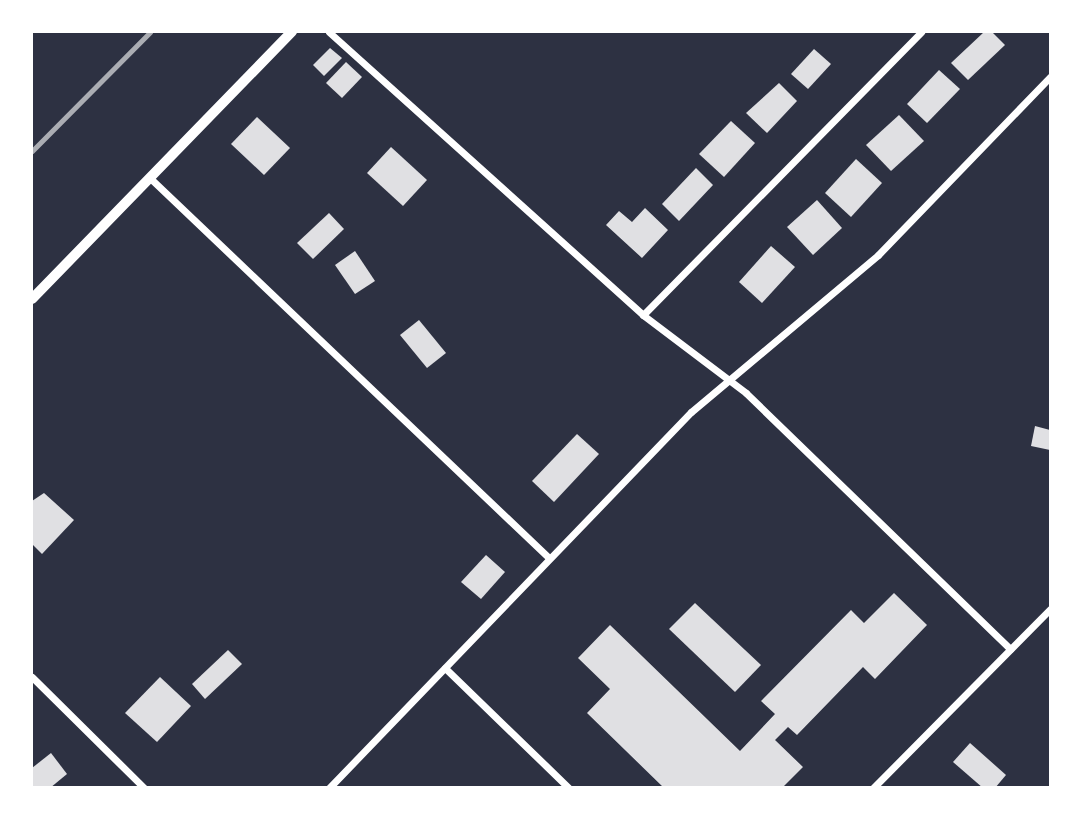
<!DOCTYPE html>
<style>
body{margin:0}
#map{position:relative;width:1082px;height:819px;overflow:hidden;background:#2d3142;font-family:"Exo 2",sans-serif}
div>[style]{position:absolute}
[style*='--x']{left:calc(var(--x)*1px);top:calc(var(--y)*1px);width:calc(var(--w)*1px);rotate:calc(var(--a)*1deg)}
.building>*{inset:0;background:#e0e0e3}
.minor>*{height:7px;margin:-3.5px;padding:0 3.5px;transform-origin:3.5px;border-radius:3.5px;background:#fff}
.tertiary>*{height:10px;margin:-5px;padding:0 5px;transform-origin:5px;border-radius:5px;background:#fff}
.rail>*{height:5px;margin:-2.5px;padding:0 2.5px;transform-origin:2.5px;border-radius:2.5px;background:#abadb3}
span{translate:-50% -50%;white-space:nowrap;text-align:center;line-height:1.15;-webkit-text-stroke:7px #fff;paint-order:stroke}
.frame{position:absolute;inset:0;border:33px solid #fff;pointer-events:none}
</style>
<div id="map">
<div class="building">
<div style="clip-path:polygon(984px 32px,992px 32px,1005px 45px,968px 80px,951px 63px)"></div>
<div style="clip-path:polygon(330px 48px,342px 58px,324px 76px,313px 65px)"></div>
<div style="clip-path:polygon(814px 49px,831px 64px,808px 89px,791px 74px)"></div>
<div style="clip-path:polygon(346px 62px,362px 77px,342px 98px,326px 83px)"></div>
<div style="clip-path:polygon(939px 70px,960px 89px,927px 123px,907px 104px)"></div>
<div style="clip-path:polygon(779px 83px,797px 101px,767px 133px,746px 113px)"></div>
<div style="clip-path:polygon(899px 115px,924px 141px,891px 171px,866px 145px)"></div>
<div style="clip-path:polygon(257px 117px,290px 148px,264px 175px,231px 144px)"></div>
<div style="clip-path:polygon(731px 121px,755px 143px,724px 177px,699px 154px)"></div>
<div style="clip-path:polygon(391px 147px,427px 180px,403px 206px,367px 173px)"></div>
<div style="clip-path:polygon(856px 159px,882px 183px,851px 217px,825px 193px)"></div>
<div style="clip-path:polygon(696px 168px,713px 185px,679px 221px,662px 204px)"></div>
<div style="clip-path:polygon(817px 200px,842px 228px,813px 255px,787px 227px)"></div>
<div style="clip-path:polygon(645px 208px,668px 230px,642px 258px,606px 225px,619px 211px,632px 222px)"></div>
<div style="clip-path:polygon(329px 213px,344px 229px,313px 259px,297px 243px)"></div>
<div style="clip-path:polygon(771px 246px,795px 267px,762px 303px,739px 282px)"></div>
<div style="clip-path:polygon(355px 251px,375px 281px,355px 294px,335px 265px)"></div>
<div style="clip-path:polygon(419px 320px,446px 353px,427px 368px,400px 335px)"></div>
<div style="clip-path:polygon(1035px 426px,1050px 430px,1050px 450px,1031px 446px)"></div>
<div style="clip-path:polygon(577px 434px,599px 454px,554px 502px,532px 481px)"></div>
<div style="clip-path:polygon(44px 493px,74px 520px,42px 554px,32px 544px,32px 501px)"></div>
<div style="clip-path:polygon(486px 555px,505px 572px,481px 599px,461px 582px)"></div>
<div style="clip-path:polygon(894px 593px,927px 625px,875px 679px,863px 667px,797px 735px,788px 727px,775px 740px,803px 767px,782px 788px,664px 788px,587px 713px,610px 689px,578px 658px,610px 625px,740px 751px,775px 714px,761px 701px,851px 610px,864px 623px)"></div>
<div style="clip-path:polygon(695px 603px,761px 665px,735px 692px,669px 629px)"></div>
<div style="clip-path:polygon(228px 650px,242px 664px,205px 699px,192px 684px)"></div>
<div style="clip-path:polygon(160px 677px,191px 706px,157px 742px,125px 713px)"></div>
<div style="clip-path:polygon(970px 743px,1006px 775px,995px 788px,983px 788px,953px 762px)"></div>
<div style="clip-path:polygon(51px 753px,67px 774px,50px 788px,32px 788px,32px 768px)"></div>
</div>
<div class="minor">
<div style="--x:329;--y:32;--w:423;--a:42"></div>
<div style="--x:643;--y:315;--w:129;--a:37.1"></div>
<div style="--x:746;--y:393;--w:368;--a:44.1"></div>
<div style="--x:150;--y:178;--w:550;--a:43.6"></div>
<div style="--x:643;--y:315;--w:397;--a:-45.5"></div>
<div style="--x:445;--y:668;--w:173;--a:44.1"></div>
<div style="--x:32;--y:677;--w:158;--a:44.7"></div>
<div style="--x:329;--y:788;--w:522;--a:-46.09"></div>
<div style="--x:691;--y:412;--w:244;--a:-40"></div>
<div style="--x:878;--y:255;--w:248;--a:-46"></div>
<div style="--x:873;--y:788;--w:252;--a:-45.3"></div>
</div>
<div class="tertiary">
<div style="--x:32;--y:299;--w:373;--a:-45.8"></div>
</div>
<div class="rail">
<div style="--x:32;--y:151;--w:168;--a:-45.2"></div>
</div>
<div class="frame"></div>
</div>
